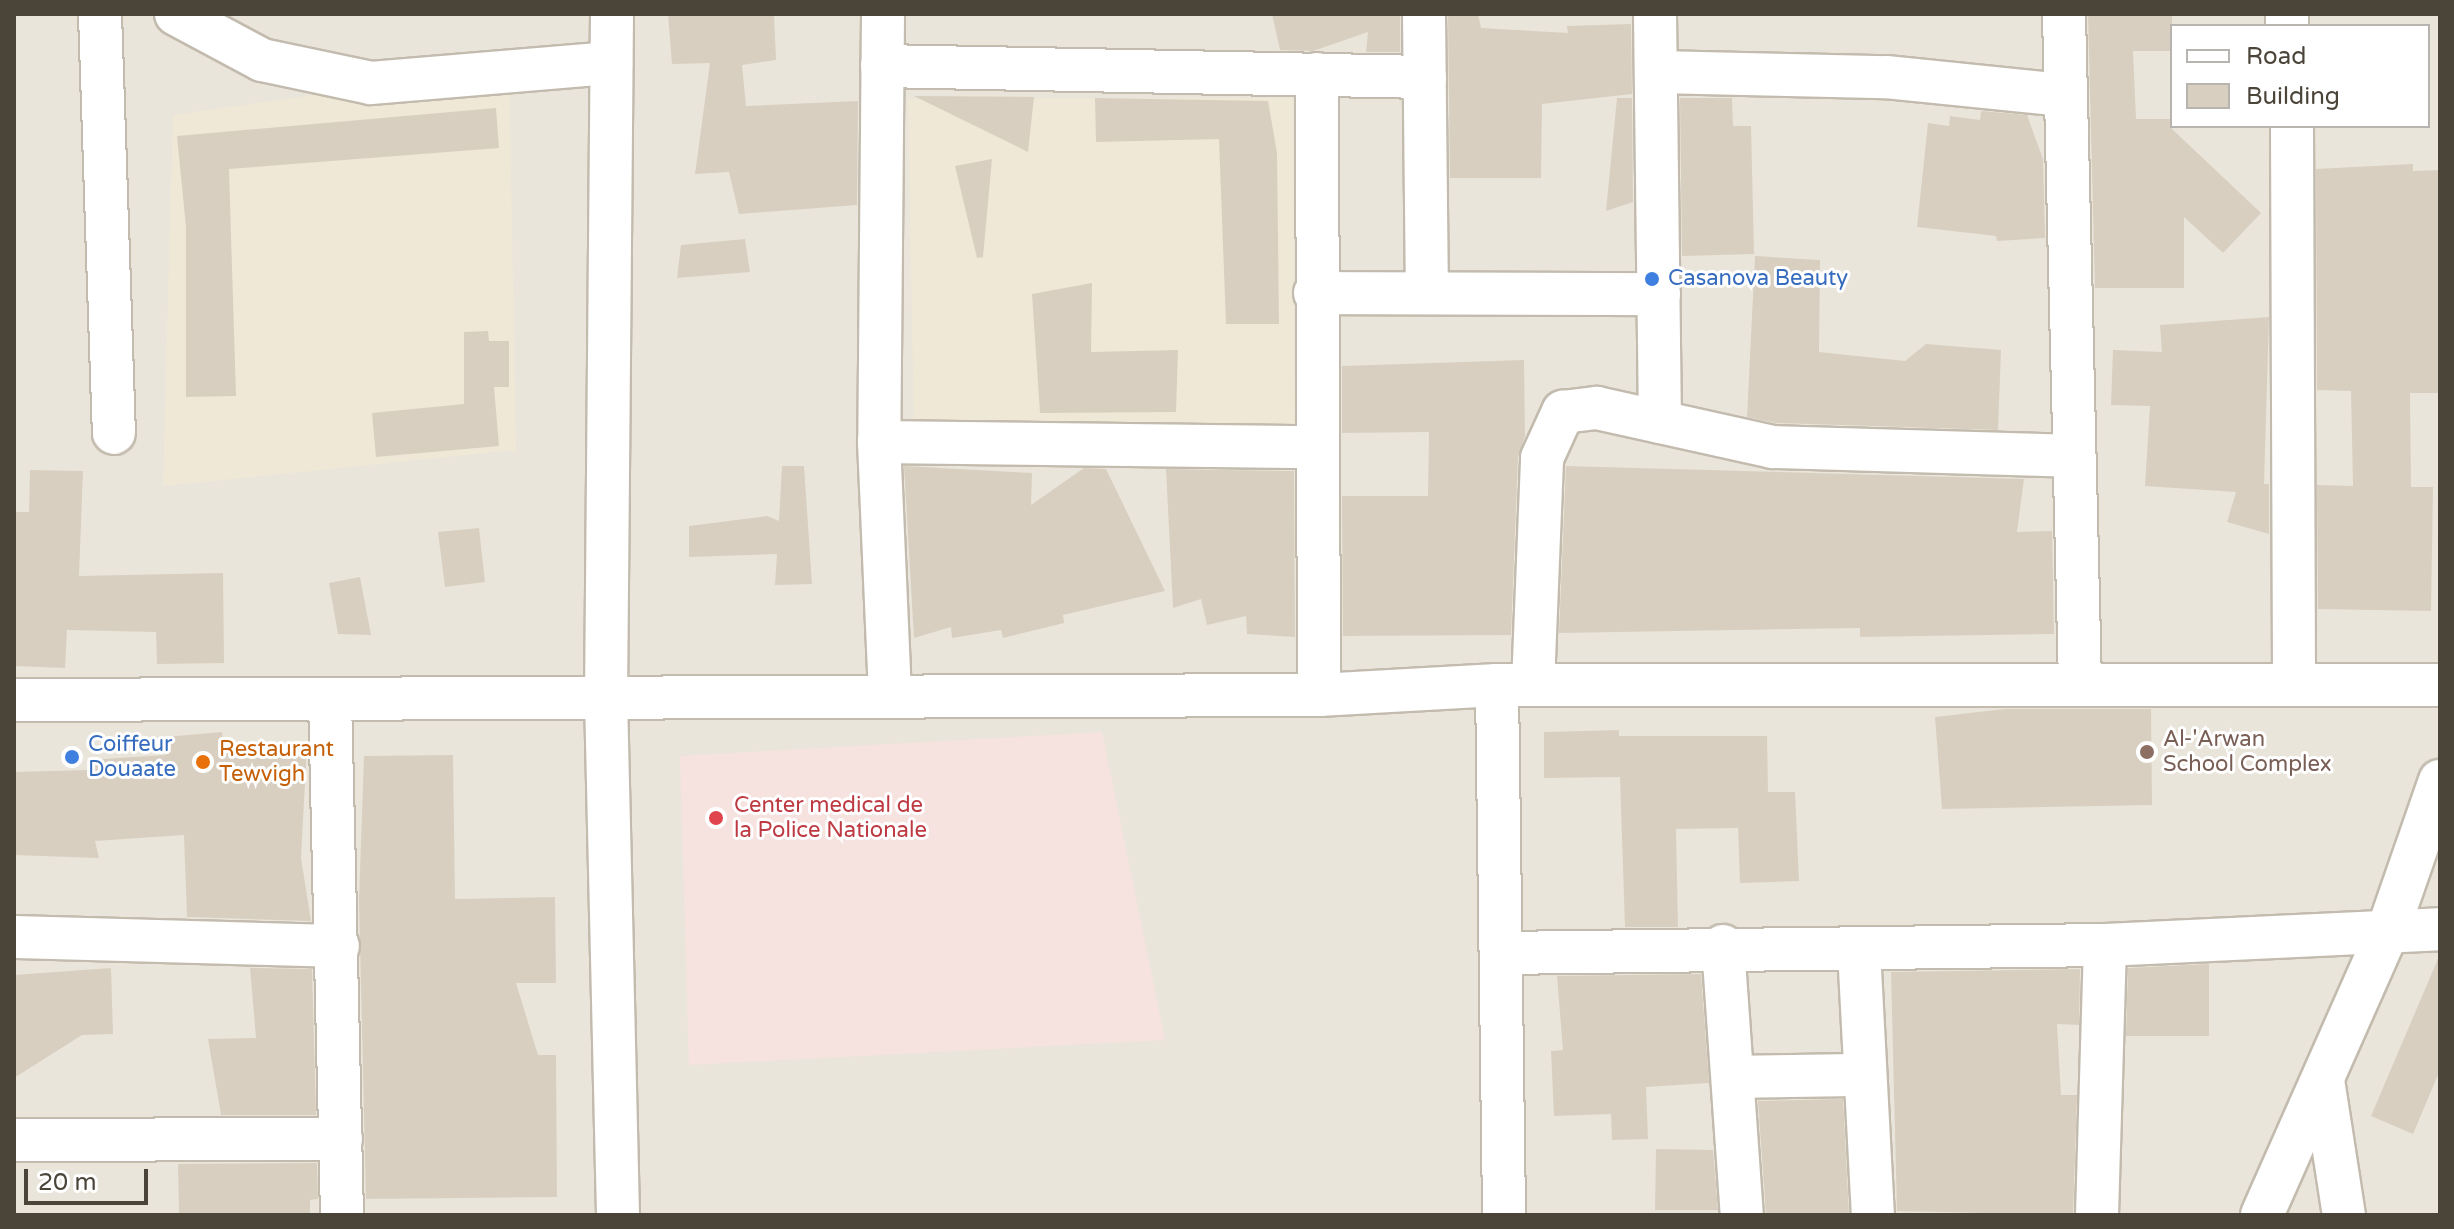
<!DOCTYPE html>
<style>
body{margin:0}
#map{position:relative;width:2454px;height:1229px;overflow:hidden;background:#f6f3ec;font-family:"Varela Round",sans-serif}
div>[style]{position:absolute}
[style*='--x']{left:calc(var(--x)*1px);top:calc(var(--y)*1px);width:calc(var(--w)*1px);rotate:calc(var(--a)*1deg)}
.residential>*{inset:0;background:#eae5da}
.education>*{inset:0;background:#efe8d6}
.medical>*{inset:0;background:#f6e3e0}
.building>*{inset:0;background:#d8cfc1}
.roads{filter:drop-shadow(2px 0 #c2bbae) drop-shadow(-2px 0 #c2bbae) drop-shadow(0 2px #c2bbae) drop-shadow(0 -2px #c2bbae)}
.minor>*{height:42px;margin:-21px;padding:0 21px;transform-origin:21px;border-radius:21px;background:#fff}
.dots>*{width:22px;height:22px;translate:-50% -50%;box-sizing:border-box;border:4px solid #fff;border-radius:50%}
span{translate:-50% -50%;white-space:nowrap;text-align:center;line-height:1.15;-webkit-text-stroke:6px #fff;paint-order:stroke}
.shop-label{font-size:22px;color:#366cbe}
.left{translate:0 -50%;text-align:left}
.education-label{font-size:22px;color:#785e54}
.food-label{font-size:22px;color:#c56008}
.health-label{font-size:22px;color:#be3a42}
.frame{position:absolute;inset:0;border:16px solid #4b4439;pointer-events:none}
.legend{position:absolute;left:2170px;top:24px;width:260px;height:104px;box-sizing:border-box;background:#fff;border:2px solid #b7b4b0;margin:0;padding:10px 14px;list-style:none;font-size:24px;color:#4b4439}
.legend li{display:flex;align-items:center;gap:16px;height:40px}
.legend b{width:40px;border:2px solid #b7b4b0}
.scale{position:absolute;left:24px;top:1169px;width:124px;height:36px;box-sizing:border-box;border:4px solid #4b4439;border-top:0;padding-left:10px;font-size:24px;line-height:28px;white-space:nowrap;color:#4b4439;-webkit-text-stroke:6px #fff;paint-order:stroke}
</style>
<div id="map">
<div class="residential">
<div style="clip-path:polygon(evenodd,14px 14px,2440px 14px,2440px 1215px,14px 1215px,14px 14px,2172px 26px,2428px 26px,2428px 126px,2172px 126px,2172px 26px)"></div>
</div>
<div class="education">
<div style="clip-path:polygon(509px 67px,516px 450px,163px 486px,173px 115px)"></div>
<div style="clip-path:polygon(1293px 98px,1295px 433px,914px 424px,908px 99px)"></div>
</div>
<div class="medical">
<div style="clip-path:polygon(1102px 732px,1165px 1040px,689px 1065px,680px 756px)"></div>
</div>
<div class="building">
<div style="clip-path:polygon(668px 14px,774px 14px,776px 60px,742px 65px,746px 106px,858px 101px,857px 205px,739px 214px,729px 172px,695px 174px,710px 63px,672px 64px)"></div>
<div style="clip-path:polygon(1272px 14px,1400px 14px,1400px 52px,1366px 52px,1368px 32px,1313px 51px,1280px 50px)"></div>
<div style="clip-path:polygon(1448px 14px,1478px 14px,1481px 28px,1568px 33px,1567px 26px,1631px 24px,1632px 94px,1542px 104px,1541px 178px,1450px 178px)"></div>
<div style="clip-path:polygon(2088px 14px,2172px 14px,2172px 51px,2133px 51px,2136px 119px,2172px 119px,2172px 129px,2261px 213px,2223px 253px,2184px 217px,2184px 288px,2095px 288px)"></div>
<div style="clip-path:polygon(914px 96px,1034px 97px,1028px 152px)"></div>
<div style="clip-path:polygon(1095px 98px,1268px 101px,1277px 153px,1279px 324px,1226px 324px,1219px 139px,1096px 142px)"></div>
<div style="clip-path:polygon(1617px 98px,1632px 98px,1633px 202px,1606px 211px)"></div>
<div style="clip-path:polygon(1680px 98px,1732px 98px,1733px 126px,1751px 126px,1754px 254px,1682px 256px)"></div>
<div style="clip-path:polygon(496px 108px,499px 148px,229px 169px,236px 396px,186px 397px,186px 227px,177px 136px)"></div>
<div style="clip-path:polygon(1981px 111px,2027px 115px,2043px 159px,2045px 238px,1997px 241px,1996px 236px,1917px 227px,1928px 123px,1949px 126px,1950px 116px,1980px 120px)"></div>
<div style="clip-path:polygon(992px 159px,983px 257px,977px 258px,955px 166px)"></div>
<div style="clip-path:polygon(2413px 164px,2413px 171px,2440px 170px,2440px 393px,2410px 393px,2411px 487px,2433px 487px,2431px 611px,2318px 609px,2317px 485px,2353px 486px,2351px 391px,2317px 390px,2316px 169px)"></div>
<div style="clip-path:polygon(745px 239px,750px 272px,677px 278px,681px 245px)"></div>
<div style="clip-path:polygon(1755px 256px,1820px 260px,1819px 352px,1905px 361px,1926px 344px,2001px 350px,1998px 430px,1776px 423px,1747px 417px)"></div>
<div style="clip-path:polygon(1092px 283px,1091px 352px,1178px 350px,1176px 412px,1040px 413px,1032px 294px)"></div>
<div style="clip-path:polygon(2269px 317px,2264px 484px,2269px 484px,2269px 534px,2227px 522px,2236px 492px,2145px 486px,2150px 406px,2111px 405px,2113px 350px,2162px 352px,2160px 325px)"></div>
<div style="clip-path:polygon(488px 331px,489px 341px,509px 341px,509px 387px,494px 387px,499px 446px,376px 457px,372px 413px,464px 404px,464px 332px)"></div>
<div style="clip-path:polygon(1524px 360px,1525px 436px,1518px 457px,1511px 635px,1343px 636px,1342px 496px,1428px 496px,1429px 432px,1342px 433px,1342px 366px)"></div>
<div style="clip-path:polygon(782px 466px,804px 466px,812px 584px,775px 585px,777px 554px,689px 557px,689px 526px,767px 516px,779px 521px)"></div>
<div style="clip-path:polygon(904px 466px,1032px 473px,1031px 505px,1084px 468px,1106px 469px,1165px 591px,1063px 615px,1064px 623px,1003px 638px,1001px 630px,952px 638px,951px 627px,914px 638px)"></div>
<div style="clip-path:polygon(1566px 466px,2024px 479px,2017px 532px,2052px 531px,2054px 634px,1860px 637px,1860px 628px,1559px 633px)"></div>
<div style="clip-path:polygon(1166px 469px,1294px 471px,1295px 637px,1247px 634px,1246px 616px,1207px 625px,1201px 599px,1173px 608px)"></div>
<div style="clip-path:polygon(30px 470px,83px 471px,79px 576px,223px 573px,224px 663px,157px 664px,156px 632px,67px 630px,65px 668px,14px 666px,14px 512px,29px 512px)"></div>
<div style="clip-path:polygon(479px 528px,485px 582px,445px 587px,438px 532px)"></div>
<div style="clip-path:polygon(360px 577px,371px 635px,338px 634px,329px 583px)"></div>
<div style="clip-path:polygon(2005px 709px,2151px 709px,2152px 805px,1942px 809px,1935px 717px)"></div>
<div style="clip-path:polygon(1619px 730px,1619px 736px,1767px 736px,1768px 792px,1795px 792px,1799px 881px,1740px 883px,1738px 828px,1676px 829px,1678px 927px,1625px 927px,1620px 777px,1544px 778px,1544px 732px)"></div>
<div style="clip-path:polygon(222px 732px,223px 747px,307px 745px,301px 858px,311px 921px,187px 917px,184px 835px,95px 841px,99px 858px,14px 855px,14px 772px,88px 770px,87px 760px,166px 755px,165px 737px)"></div>
<div style="clip-path:polygon(453px 755px,455px 899px,555px 897px,556px 983px,516px 983px,538px 1055px,556px 1055px,557px 1197px,366px 1199px,359px 900px,364px 756px)"></div>
<div style="clip-path:polygon(2440px 954px,2440px 1070px,2413px 1134px,2371px 1116px)"></div>
<div style="clip-path:polygon(2209px 964px,2209px 1036px,2126px 1036px,2128px 968px)"></div>
<div style="clip-path:polygon(111px 968px,113px 1034px,82px 1035px,14px 1078px,14px 975px)"></div>
<div style="clip-path:polygon(250px 968px,312px 969px,316px 1115px,221px 1115px,208px 1039px,256px 1038px)"></div>
<div style="clip-path:polygon(2080px 969px,2079px 1025px,2057px 1024px,2061px 1095px,2077px 1095px,2073px 1215px,1897px 1211px,1891px 972px)"></div>
<div style="clip-path:polygon(1701px 974px,1709px 1083px,1646px 1087px,1648px 1139px,1612px 1140px,1611px 1114px,1554px 1116px,1551px 1051px,1563px 1050px,1557px 976px)"></div>
<div style="clip-path:polygon(1843px 1099px,1849px 1215px,1766px 1215px,1758px 1101px)"></div>
<div style="clip-path:polygon(1656px 1149px,1713px 1150px,1718px 1210px,1655px 1210px)"></div>
<div style="clip-path:polygon(317px 1163px,318px 1199px,310px 1200px,310px 1215px,179px 1215px,178px 1164px)"></div>
</div>
<div class="roads">
<div class="minor">
<div style="--x:100;--y:14;--w:419;--a:88.1"></div>
<div style="--x:176;--y:14;--w:98;--a:28.1"></div>
<div style="--x:262;--y:60;--w:111;--a:11.9"></div>
<div style="--x:371;--y:83;--w:241;--a:-4.8"></div>
<div style="--x:612;--y:14;--w:684;--a:90.5"></div>
<div style="--x:606;--y:698;--w:517;--a:88.67"></div>
<div style="--x:883;--y:14;--w:428;--a:90.5"></div>
<div style="--x:879;--y:442;--w:255;--a:87.5"></div>
<div style="--x:1424;--y:14;--w:279;--a:89.4"></div>
<div style="--x:1655;--y:14;--w:408;--a:89.3"></div>
<div style="--x:2064;--y:14;--w:668;--a:88.63"></div>
<div style="--x:2287;--y:14;--w:12;--a:90"></div>
<div style="--x:882;--y:66;--w:543;--a:1.16"></div>
<div style="--x:1657;--y:72;--w:229;--a:1.3"></div>
<div style="--x:1886;--y:77;--w:179;--a:5.8"></div>
<div style="--x:1317;--y:74;--w:621;--a:89.82"></div>
<div style="--x:2292;--y:126;--w:557;--a:89.79"></div>
<div style="--x:1315;--y:293;--w:344;--a:0.2"></div>
<div style="--x:879;--y:442;--w:435;--a:0.7"></div>
<div style="--x:1497;--y:685;--w:530;--a:89.24"></div>
<div style="--x:1533;--y:685;--w:227;--a:-87.7"></div>
<div style="--x:1542;--y:458;--w:51;--a:-65.5"></div>
<div style="--x:1563;--y:412;--w:34;--a:-7"></div>
<div style="--x:1597;--y:408;--w:180;--a:12.5"></div>
<div style="--x:1773;--y:447;--w:300;--a:1.7"></div>
<div style="--x:330;--y:699;--w:516;--a:88.67"></div>
<div style="--x:14;--y:700;--w:1305;--a:-0.22"></div>
<div style="--x:1319;--y:695;--w:178;--a:-3.2"></div>
<div style="--x:1497;--y:685;--w:943;--a:0"></div>
<div style="--x:14;--y:937;--w:324;--a:1.6"></div>
<div style="--x:1723;--y:946;--w:270;--a:86"></div>
<div style="--x:1859;--y:950;--w:265;--a:87"></div>
<div style="--x:1501;--y:953;--w:604;--a:-0.76"></div>
<div style="--x:2105;--y:945;--w:335;--a:-2.7"></div>
<div style="--x:1734;--y:1077;--w:131;--a:-0.9"></div>
<div style="--x:2323;--y:1080;--w:137;--a:81.2"></div>
<div style="--x:14;--y:1140;--w:327;--a:-0.2"></div>
<div style="--x:2097;--y:1215;--w:270;--a:-88.3"></div>
<div style="--x:2262;--y:1215;--w:312;--a:-66.1"></div>
<div style="--x:2388;--y:930;--w:158;--a:-70.8"></div>
</div>
</div>
<div class="dots">
<div style="left:1652px;top:279px;background:#3f7fe0"></div>
<div style="left:2147px;top:752px;background:#8d6e63"></div>
<div style="left:72px;top:757px;background:#3f7fe0"></div>
<div style="left:203px;top:762px;background:#e8710a"></div>
<div style="left:716px;top:818px;background:#e0444e"></div>
</div>
<div class="shop-label">
<span class="left" style="left:1668px;top:279px">Casanova Beauty</span>
<span class="left" style="left:88px;top:757px">Coiffeur<br>Douaate</span>
</div>
<div class="education-label">
<span class="left" style="left:2163px;top:752px">Al-'Arwan<br>School Complex</span>
</div>
<div class="food-label">
<span class="left" style="left:219px;top:762px">Restaurant<br>Tewvigh</span>
</div>
<div class="health-label">
<span class="left" style="left:734px;top:818px">Center medical de<br>la Police Nationale</span>
</div>
<div class="frame"></div>
<ul class="legend">
<li><b style="height:10px;background:#fff"></b>Road</li>
<li><b style="height:22px;background:#d8cfc1"></b>Building</li>
</ul>
<div class="scale">20 m</div>
</div>
